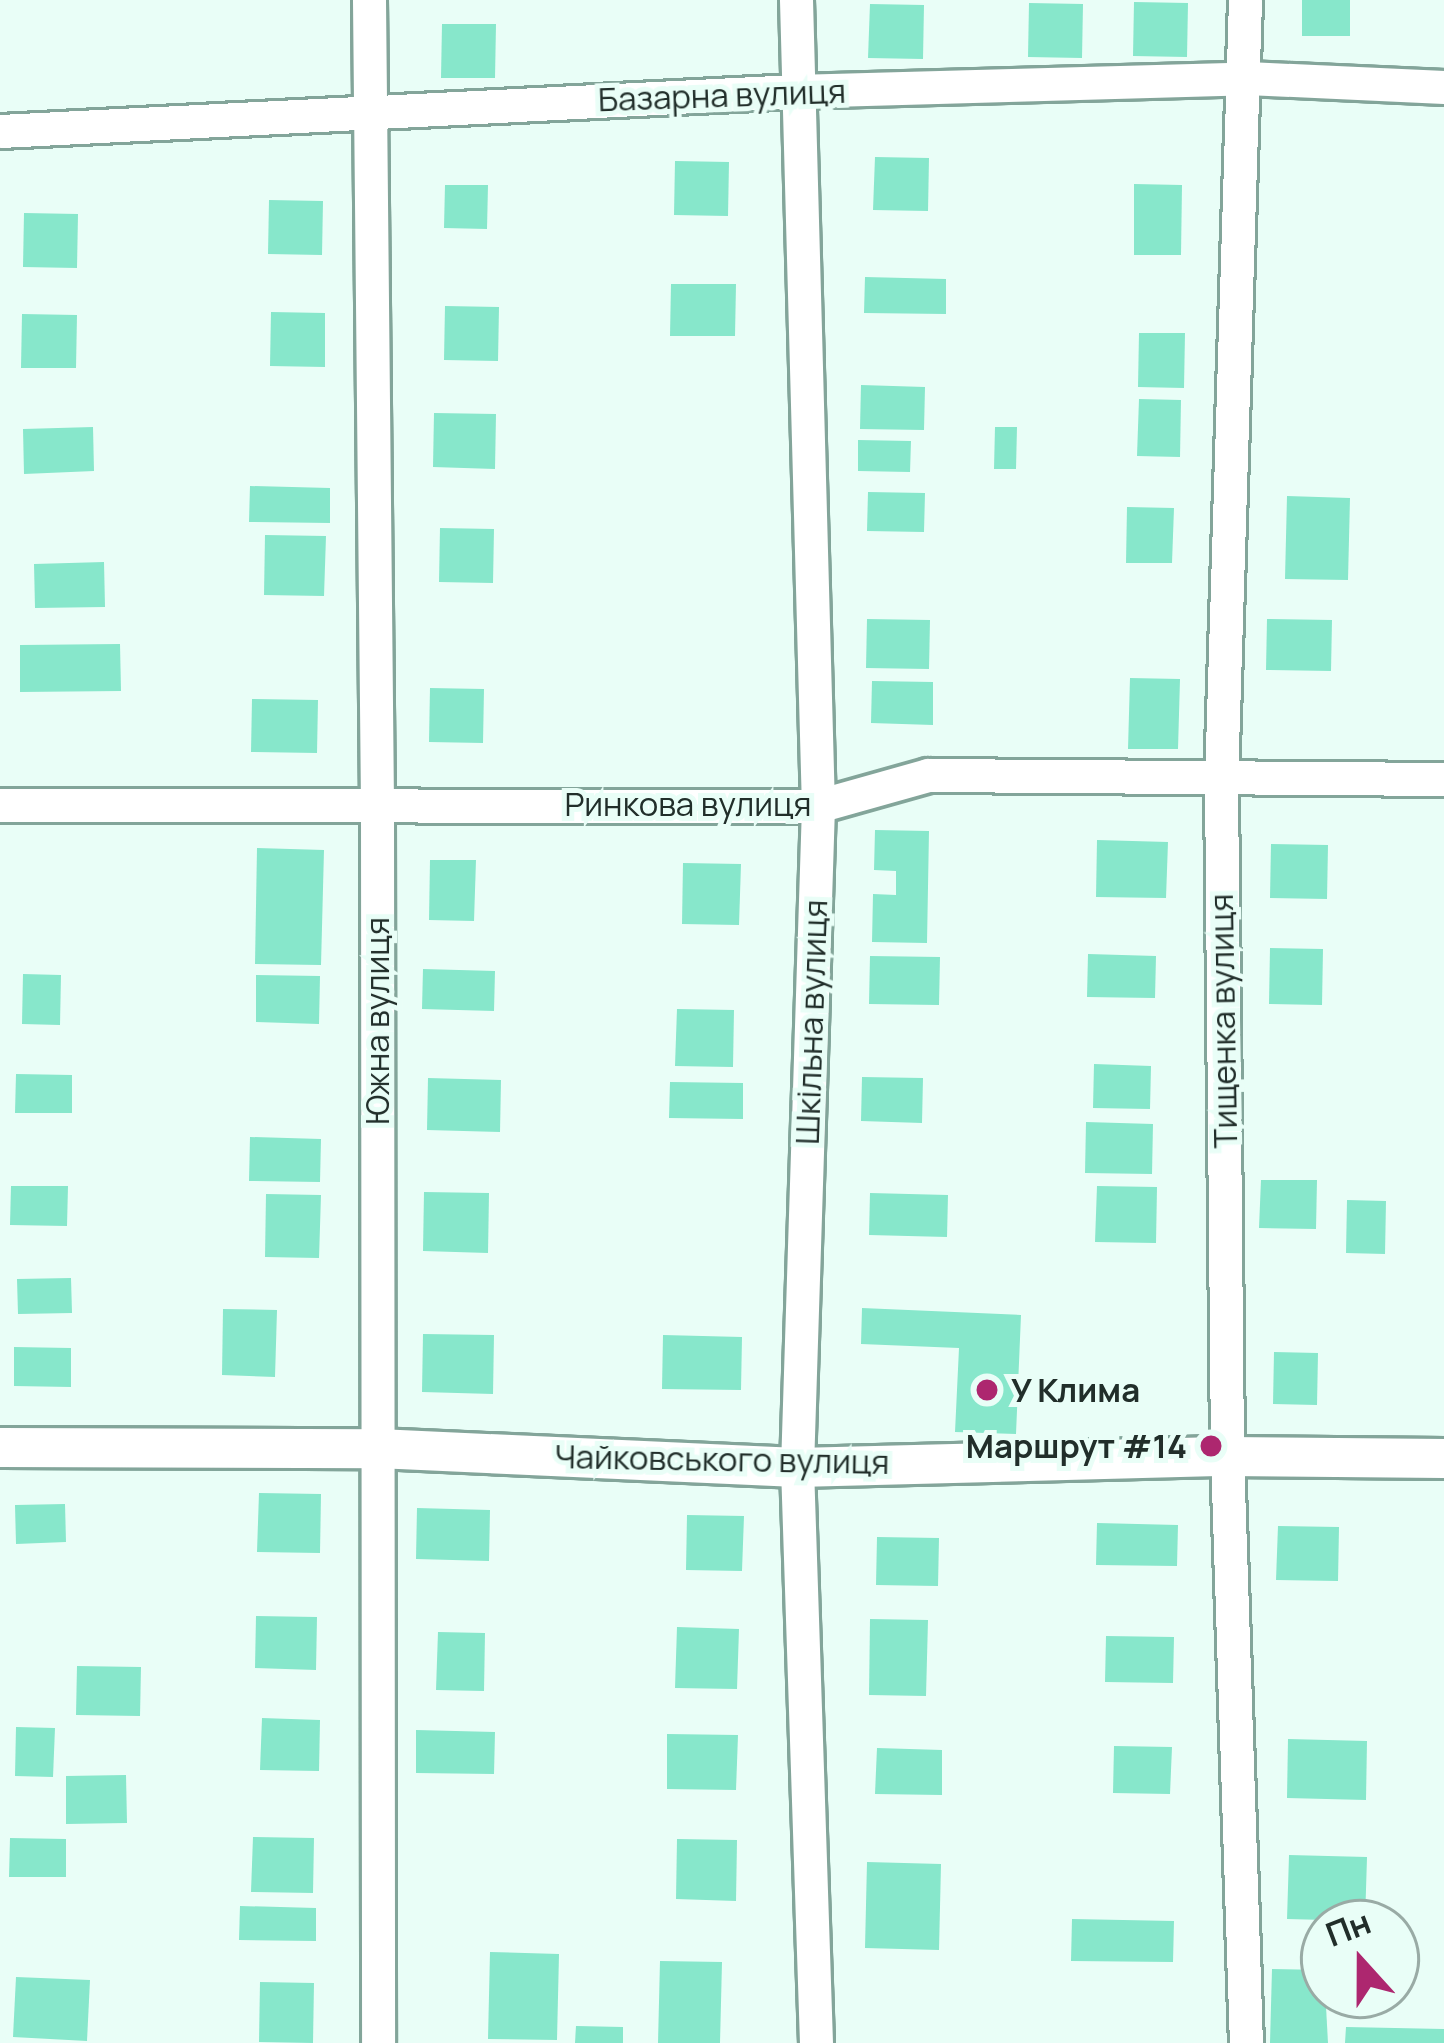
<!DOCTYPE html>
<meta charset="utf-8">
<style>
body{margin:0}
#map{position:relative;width:1444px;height:2043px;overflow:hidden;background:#e9fef7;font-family:Manrope,sans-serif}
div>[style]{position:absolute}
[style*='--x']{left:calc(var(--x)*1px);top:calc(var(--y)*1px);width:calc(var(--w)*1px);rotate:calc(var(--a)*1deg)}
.building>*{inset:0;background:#87e7cb}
.roads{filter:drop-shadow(3px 0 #83a59a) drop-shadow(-3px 0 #83a59a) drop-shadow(0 3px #83a59a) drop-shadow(0 -3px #83a59a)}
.minor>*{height:33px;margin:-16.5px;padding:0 16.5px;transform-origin:16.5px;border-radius:16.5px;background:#fff}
.tertiary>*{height:39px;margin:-19.5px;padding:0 19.5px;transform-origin:19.5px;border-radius:19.5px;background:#fff}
.dots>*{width:33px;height:33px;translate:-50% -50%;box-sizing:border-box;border:6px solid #e9fef7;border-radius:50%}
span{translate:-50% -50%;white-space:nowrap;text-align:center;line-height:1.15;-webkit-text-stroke:10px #e9fef7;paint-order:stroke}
.street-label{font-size:33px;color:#212e2a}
.poi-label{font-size:33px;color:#212e2a;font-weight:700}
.left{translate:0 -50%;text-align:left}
.right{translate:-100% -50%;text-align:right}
.north{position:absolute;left:1300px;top:1899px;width:120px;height:120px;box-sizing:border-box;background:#e9fef7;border:3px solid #99aba5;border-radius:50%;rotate:339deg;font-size:33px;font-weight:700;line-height:48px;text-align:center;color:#212e2a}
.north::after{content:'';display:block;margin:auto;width:42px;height:54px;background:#ad276f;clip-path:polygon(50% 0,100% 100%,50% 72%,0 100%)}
</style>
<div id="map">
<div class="building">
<div style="clip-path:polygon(1302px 0,1350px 0,1350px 36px,1302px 36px)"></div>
<div style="clip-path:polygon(1134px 2px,1188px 3px,1187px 57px,1133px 56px)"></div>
<div style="clip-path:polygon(1029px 3px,1083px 4px,1082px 58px,1028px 57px)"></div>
<div style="clip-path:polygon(870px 4px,924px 5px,923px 59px,868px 58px)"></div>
<div style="clip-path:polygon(442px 24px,496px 24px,495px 78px,441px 78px)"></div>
<div style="clip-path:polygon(875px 157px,929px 158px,928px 211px,873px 210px)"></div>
<div style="clip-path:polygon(675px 161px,729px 162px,728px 216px,674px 215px)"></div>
<div style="clip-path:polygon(1134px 184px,1182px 185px,1181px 255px,1134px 255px)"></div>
<div style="clip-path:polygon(445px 185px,488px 185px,487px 229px,444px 228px)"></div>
<div style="clip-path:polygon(269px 200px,323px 201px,322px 255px,268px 254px)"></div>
<div style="clip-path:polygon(24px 213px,78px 214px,77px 268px,23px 267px)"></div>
<div style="clip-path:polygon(865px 277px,946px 279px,946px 314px,864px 313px)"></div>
<div style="clip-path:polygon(671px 284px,736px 284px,735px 336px,670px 336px)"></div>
<div style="clip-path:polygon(445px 306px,499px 307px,498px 361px,444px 360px)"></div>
<div style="clip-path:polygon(271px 312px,325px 313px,325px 367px,270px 366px)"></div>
<div style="clip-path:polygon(22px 314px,77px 315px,76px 368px,21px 368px)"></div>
<div style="clip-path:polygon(1139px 333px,1185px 333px,1184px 388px,1138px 387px)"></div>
<div style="clip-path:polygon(861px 385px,925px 387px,924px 430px,860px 429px)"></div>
<div style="clip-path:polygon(1139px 399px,1181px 400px,1180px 457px,1137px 456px)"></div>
<div style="clip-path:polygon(434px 413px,496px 414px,495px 469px,433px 467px)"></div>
<div style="clip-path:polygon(93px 427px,94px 471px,24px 474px,23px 429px)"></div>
<div style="clip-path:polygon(995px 427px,1017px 427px,1016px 469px,994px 469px)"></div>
<div style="clip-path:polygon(858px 440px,911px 441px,910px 472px,858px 471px)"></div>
<div style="clip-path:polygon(250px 486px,330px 488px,330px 523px,249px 522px)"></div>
<div style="clip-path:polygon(868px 492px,925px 493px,924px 532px,867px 531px)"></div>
<div style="clip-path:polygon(1287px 496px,1350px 498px,1348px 580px,1285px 579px)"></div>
<div style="clip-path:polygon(1127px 507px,1174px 508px,1172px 563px,1126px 563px)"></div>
<div style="clip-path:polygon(440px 528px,494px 529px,493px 583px,439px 582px)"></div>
<div style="clip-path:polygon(265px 535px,326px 536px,324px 596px,264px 595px)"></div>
<div style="clip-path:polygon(104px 562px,105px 607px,35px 608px,34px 564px)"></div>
<div style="clip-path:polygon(867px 619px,930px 620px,929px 669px,866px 668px)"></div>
<div style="clip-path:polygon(1267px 619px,1332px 620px,1331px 671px,1266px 670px)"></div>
<div style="clip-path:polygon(120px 644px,121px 691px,20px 692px,20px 645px)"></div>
<div style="clip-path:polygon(1130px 678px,1180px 679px,1178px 749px,1128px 749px)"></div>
<div style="clip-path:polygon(872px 681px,933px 682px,933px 725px,871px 723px)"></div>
<div style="clip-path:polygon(430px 688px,484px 689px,483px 743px,429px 742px)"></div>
<div style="clip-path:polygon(252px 699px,318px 700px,317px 753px,251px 752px)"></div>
<div style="clip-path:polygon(875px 830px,929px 831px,927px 943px,872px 942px,873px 894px,896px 895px,896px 871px,874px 870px)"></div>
<div style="clip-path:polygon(1097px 840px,1168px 842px,1166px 898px,1096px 897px)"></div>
<div style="clip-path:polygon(1271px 844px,1328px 845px,1327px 899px,1270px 898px)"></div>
<div style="clip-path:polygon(257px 848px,324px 850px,321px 965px,255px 964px)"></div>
<div style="clip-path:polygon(430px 860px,476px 860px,474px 921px,429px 920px)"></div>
<div style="clip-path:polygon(683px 863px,741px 864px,739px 925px,682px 924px)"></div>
<div style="clip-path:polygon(1270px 948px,1323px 949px,1322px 1005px,1269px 1004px)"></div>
<div style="clip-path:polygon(1088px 954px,1156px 956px,1155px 998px,1087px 997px)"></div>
<div style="clip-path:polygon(870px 956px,940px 957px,939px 1005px,869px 1004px)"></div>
<div style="clip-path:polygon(423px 969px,495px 971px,494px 1011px,422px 1009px)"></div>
<div style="clip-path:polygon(23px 974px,61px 975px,60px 1025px,22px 1024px)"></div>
<div style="clip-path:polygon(256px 975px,320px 976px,319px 1024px,256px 1022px)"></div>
<div style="clip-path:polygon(677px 1009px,734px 1010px,733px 1067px,675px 1066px)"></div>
<div style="clip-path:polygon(1094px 1064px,1151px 1066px,1150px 1109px,1093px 1108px)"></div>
<div style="clip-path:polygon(16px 1074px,72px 1075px,72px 1113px,15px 1113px)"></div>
<div style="clip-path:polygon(862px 1077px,923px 1078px,922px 1123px,861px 1121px)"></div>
<div style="clip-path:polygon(428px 1078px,501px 1080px,500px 1132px,427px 1130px)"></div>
<div style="clip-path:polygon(670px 1082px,743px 1083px,743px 1119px,669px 1118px)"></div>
<div style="clip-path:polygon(1086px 1122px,1153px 1124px,1152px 1174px,1085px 1173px)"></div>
<div style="clip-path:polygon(250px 1137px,321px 1139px,320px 1182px,249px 1181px)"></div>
<div style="clip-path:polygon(1261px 1180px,1317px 1180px,1316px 1229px,1259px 1228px)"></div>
<div style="clip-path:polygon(11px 1186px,68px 1186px,67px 1226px,10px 1225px)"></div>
<div style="clip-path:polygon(1097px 1186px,1157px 1187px,1156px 1243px,1095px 1242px)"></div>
<div style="clip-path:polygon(424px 1192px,489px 1193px,488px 1253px,423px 1251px)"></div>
<div style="clip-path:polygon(870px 1193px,948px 1195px,947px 1237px,869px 1235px)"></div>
<div style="clip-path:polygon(266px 1194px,321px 1195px,319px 1258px,265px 1257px)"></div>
<div style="clip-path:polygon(1347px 1200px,1386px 1201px,1385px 1254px,1346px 1253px)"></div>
<div style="clip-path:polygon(71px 1278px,72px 1313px,18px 1314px,17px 1279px)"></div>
<div style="clip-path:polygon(862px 1308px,1021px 1315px,1016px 1434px,955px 1432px,959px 1348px,861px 1344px)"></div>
<div style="clip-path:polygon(223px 1309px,277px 1310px,275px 1377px,222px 1375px)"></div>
<div style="clip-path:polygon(423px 1334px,494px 1335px,493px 1394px,422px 1392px)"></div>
<div style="clip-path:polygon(663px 1335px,742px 1337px,741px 1390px,662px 1389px)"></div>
<div style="clip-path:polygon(14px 1347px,71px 1348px,71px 1387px,14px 1386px)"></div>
<div style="clip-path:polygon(1274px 1352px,1318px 1353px,1317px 1405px,1273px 1404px)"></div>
<div style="clip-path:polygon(259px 1493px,321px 1494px,320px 1553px,257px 1552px)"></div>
<div style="clip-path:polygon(65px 1504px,66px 1542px,16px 1544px,15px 1505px)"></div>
<div style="clip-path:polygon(417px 1508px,490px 1510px,489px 1561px,416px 1559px)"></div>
<div style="clip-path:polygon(687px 1515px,744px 1516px,742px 1571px,686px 1570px)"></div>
<div style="clip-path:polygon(1097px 1523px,1178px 1525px,1177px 1566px,1096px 1565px)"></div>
<div style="clip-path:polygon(1278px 1526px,1339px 1527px,1338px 1581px,1276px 1580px)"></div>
<div style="clip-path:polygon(877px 1537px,939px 1538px,938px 1586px,876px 1585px)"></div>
<div style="clip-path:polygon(256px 1616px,317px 1617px,316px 1670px,255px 1668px)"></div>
<div style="clip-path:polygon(870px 1619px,928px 1620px,926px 1696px,869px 1695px)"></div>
<div style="clip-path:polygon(677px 1627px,739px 1629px,737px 1689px,675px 1688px)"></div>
<div style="clip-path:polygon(438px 1632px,485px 1633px,484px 1691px,436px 1690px)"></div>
<div style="clip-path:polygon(1106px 1636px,1174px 1637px,1173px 1683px,1105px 1682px)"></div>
<div style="clip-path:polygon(77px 1666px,141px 1667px,140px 1716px,76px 1715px)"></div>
<div style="clip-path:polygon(262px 1718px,320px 1720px,319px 1771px,260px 1770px)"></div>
<div style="clip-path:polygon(16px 1727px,55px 1728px,53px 1777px,15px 1776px)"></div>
<div style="clip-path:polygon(416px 1730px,495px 1732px,494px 1774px,416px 1773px)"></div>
<div style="clip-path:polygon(667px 1734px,738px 1735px,736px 1790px,667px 1789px)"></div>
<div style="clip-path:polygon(1288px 1739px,1367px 1741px,1366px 1800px,1287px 1798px)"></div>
<div style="clip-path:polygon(1114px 1746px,1172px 1747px,1170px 1794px,1113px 1793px)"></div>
<div style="clip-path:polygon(877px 1748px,942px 1750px,942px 1795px,875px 1794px)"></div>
<div style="clip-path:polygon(126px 1775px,127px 1823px,66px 1824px,66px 1776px)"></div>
<div style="clip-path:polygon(253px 1837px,314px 1838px,313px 1893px,251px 1892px)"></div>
<div style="clip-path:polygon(10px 1838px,66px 1839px,66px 1877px,9px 1877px)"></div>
<div style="clip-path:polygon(677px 1839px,737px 1840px,736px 1901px,676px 1899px)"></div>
<div style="clip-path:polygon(1289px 1855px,1367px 1857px,1365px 1921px,1287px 1919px)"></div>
<div style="clip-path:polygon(867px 1862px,941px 1864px,939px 1950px,865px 1948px)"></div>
<div style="clip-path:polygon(240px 1906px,316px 1908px,316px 1941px,239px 1940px)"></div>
<div style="clip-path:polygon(1072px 1919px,1174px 1921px,1173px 1962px,1071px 1961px)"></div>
<div style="clip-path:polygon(490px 1952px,559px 1954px,557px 2040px,488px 2039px)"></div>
<div style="clip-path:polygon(660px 1961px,722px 1962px,720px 2043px,658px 2043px)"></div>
<div style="clip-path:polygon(1272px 1969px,1324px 1970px,1328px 2043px,1270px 2043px)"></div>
<div style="clip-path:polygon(16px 1977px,90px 1980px,87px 2041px,13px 2037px)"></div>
<div style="clip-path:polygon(260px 1982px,314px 1983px,313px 2043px,259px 2042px)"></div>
<div style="clip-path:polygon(576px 2026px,623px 2027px,623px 2043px,575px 2043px)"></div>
<div style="clip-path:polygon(1346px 2027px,1444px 2029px,1444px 2043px,1345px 2043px)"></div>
</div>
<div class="roads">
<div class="minor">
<div style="--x:369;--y:0;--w:804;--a:89.43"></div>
<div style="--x:377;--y:804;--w:1239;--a:89.95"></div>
<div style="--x:796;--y:0;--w:806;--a:88.44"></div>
<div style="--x:818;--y:806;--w:661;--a:91.82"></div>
<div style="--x:797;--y:1467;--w:576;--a:88.11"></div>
<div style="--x:1245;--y:0;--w:779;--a:91.76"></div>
<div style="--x:1221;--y:779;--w:677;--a:89.49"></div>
<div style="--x:1227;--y:1456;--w:587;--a:88.15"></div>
<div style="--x:0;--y:131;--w:796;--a:-2.88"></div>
<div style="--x:795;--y:91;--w:452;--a:-1.6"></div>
<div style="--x:1247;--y:78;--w:197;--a:2.6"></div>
<div style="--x:0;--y:805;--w:818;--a:0.07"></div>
<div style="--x:818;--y:806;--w:114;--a:-15.7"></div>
<div style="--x:928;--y:775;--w:516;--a:0.44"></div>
</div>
<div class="tertiary">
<div style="--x:0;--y:1447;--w:377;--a:0.2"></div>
<div style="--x:377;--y:1448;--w:420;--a:2.6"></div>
<div style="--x:797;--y:1467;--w:430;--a:-1.5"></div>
<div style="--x:1227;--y:1456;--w:217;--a:0.5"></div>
</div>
</div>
<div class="dots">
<div style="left:987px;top:1390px;background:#ad276f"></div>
<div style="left:1211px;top:1446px;background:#ad276f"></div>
</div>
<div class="street-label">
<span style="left:722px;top:95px;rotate:-2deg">Базарна вулиця</span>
<span style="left:688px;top:804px">Ринкова вулиця</span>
<span style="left:377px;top:1021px;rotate:-90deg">Южна вулиця</span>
<span style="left:1223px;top:1021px;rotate:-91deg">Тищенка вулиця</span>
<span style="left:811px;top:1022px;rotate:-88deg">Шкільна вулиця</span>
<span style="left:722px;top:1459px;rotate:1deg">Чайковського вулиця</span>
</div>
<div class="poi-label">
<span class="left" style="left:1011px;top:1390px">У Клима</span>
<span class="right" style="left:1187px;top:1446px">Маршрут #14</span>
</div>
<div class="north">Пн</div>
</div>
